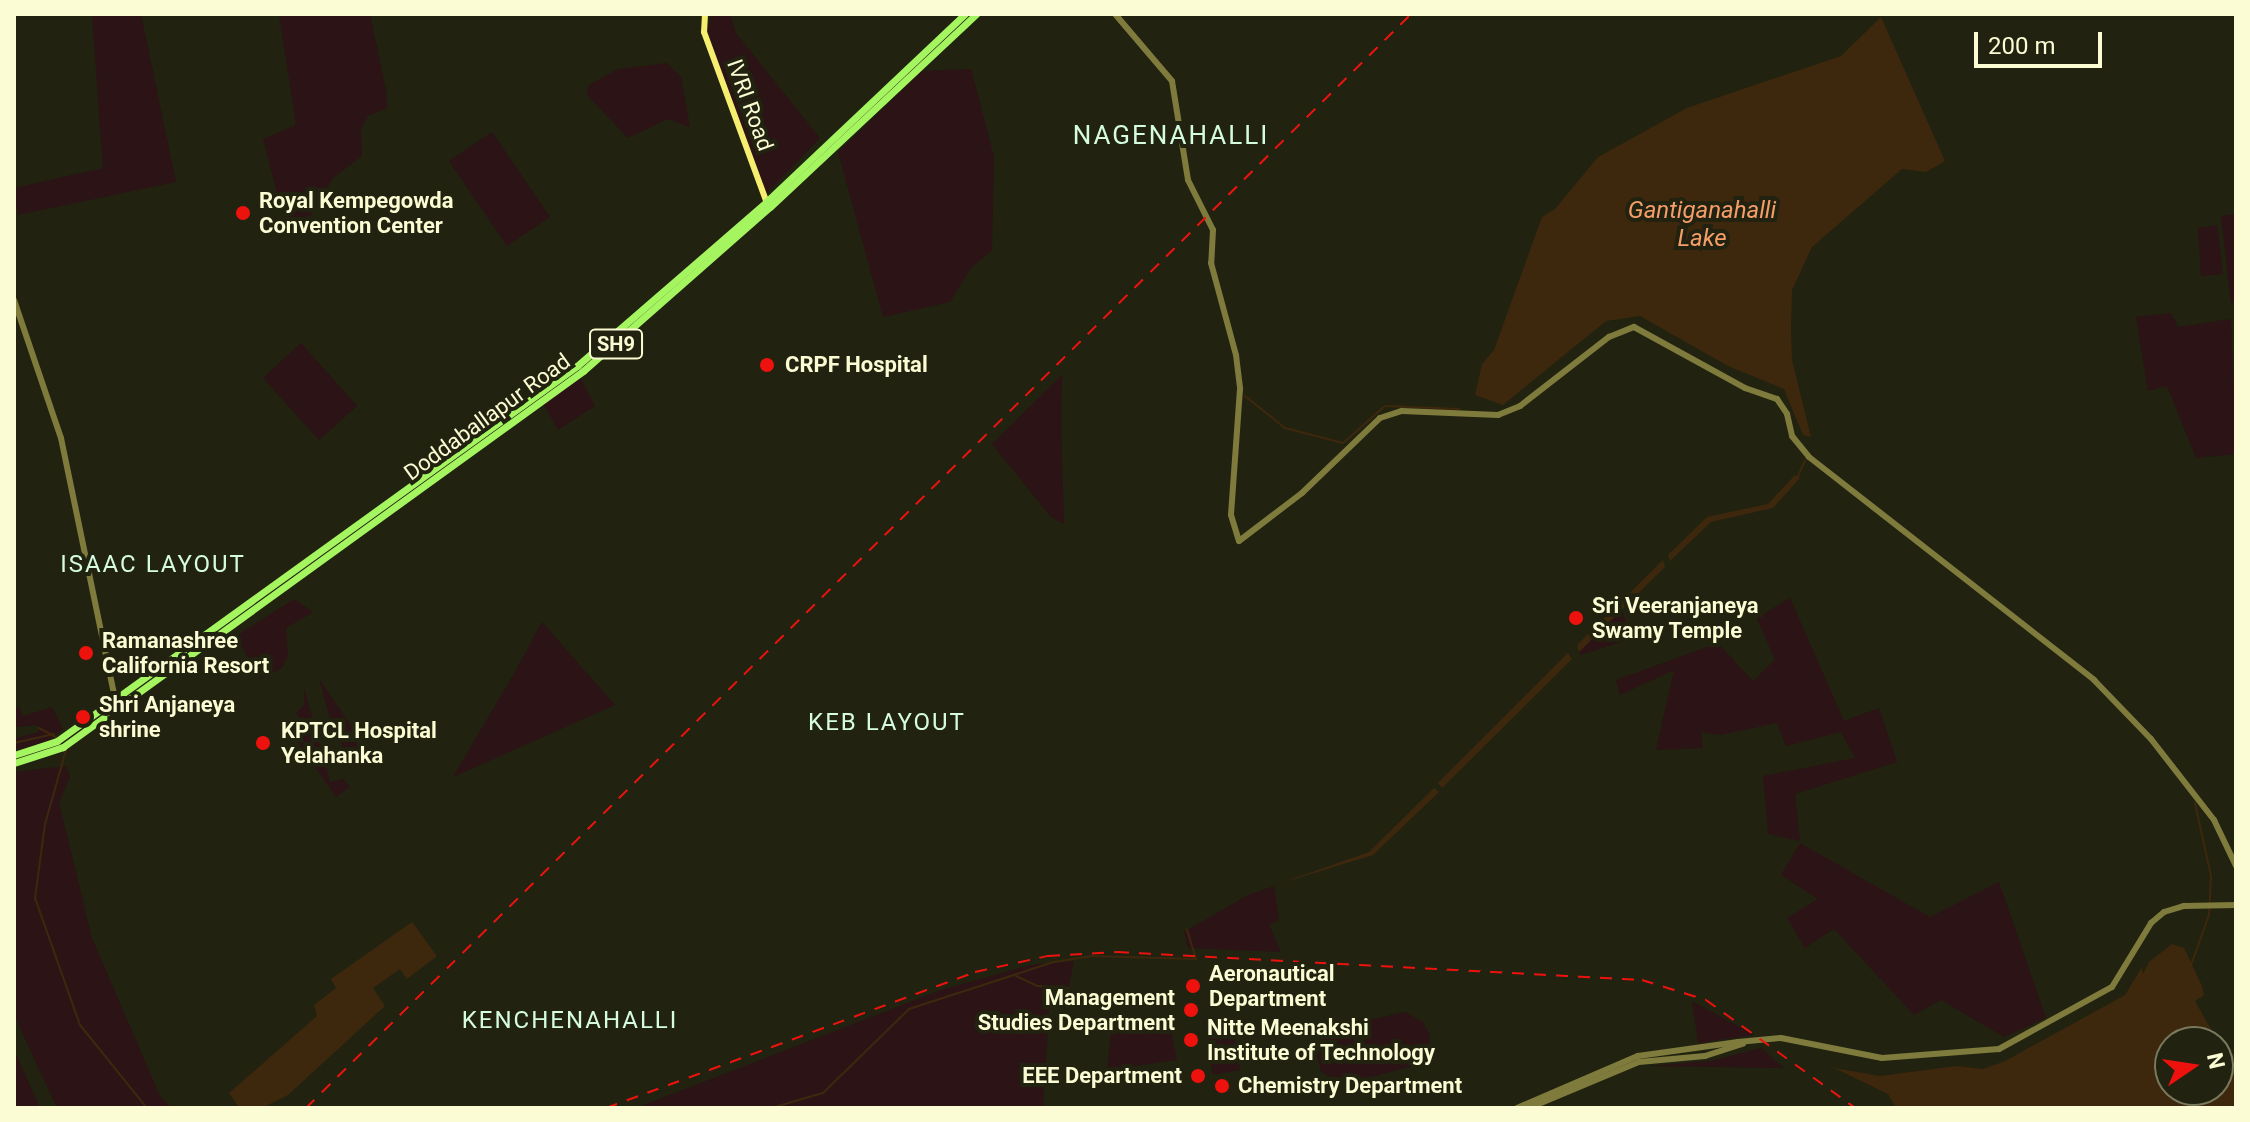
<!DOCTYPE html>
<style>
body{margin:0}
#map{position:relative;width:2250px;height:1122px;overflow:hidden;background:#21220f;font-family:Roboto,sans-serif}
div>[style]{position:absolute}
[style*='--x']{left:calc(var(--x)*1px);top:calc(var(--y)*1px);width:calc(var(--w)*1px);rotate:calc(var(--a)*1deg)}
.green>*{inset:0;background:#2c1316}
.water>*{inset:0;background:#3e280d}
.stream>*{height:2px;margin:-1px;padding:0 1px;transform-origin:1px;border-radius:1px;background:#3e280d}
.tertiary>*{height:6px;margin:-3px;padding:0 3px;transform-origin:3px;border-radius:3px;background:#7e7b3d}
.secondary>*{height:6px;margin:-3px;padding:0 3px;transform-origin:3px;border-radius:3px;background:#f6ee70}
.primary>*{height:7px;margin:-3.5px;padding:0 3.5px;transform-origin:3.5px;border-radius:3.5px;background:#a5f561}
.rail>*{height:2px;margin-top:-1px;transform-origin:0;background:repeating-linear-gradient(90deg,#ed120e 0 12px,transparent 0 22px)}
.dots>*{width:22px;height:22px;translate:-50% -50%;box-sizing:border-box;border:4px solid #21220f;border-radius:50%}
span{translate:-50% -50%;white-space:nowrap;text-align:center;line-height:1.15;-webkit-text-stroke:8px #21220f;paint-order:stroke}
.shield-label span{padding:2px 6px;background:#21220f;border:2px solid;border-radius:6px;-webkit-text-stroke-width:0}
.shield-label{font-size:20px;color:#fbfcd3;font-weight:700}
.street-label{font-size:22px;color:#fbfcd3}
.poi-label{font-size:22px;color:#fbfcd3;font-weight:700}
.left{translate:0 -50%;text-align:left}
.right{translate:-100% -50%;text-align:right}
.water-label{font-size:24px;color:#f69e68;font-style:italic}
.neighbourhood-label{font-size:24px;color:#d5fce0;letter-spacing:2px}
.quarter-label{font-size:26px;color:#d5fce0;letter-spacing:2px}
.frame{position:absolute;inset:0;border:16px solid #fbfcd3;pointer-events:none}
.north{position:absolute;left:2154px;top:1026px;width:80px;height:80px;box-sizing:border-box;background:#21220f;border:2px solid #78795d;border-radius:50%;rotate:77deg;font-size:22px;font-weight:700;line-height:32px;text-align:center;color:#fbfcd3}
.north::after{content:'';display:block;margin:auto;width:28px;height:36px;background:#ed120e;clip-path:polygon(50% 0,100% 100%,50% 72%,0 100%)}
.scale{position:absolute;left:1974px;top:32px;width:128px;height:36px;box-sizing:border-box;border:4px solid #fbfcd3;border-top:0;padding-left:10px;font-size:24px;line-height:28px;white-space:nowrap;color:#fbfcd3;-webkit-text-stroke:6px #21220f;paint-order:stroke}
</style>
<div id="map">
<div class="green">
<div style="clip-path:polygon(92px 14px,141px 14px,176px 182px,18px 215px,14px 188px,103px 168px)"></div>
<div style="clip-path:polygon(279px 14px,370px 14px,386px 90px,387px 108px,368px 116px,361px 129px,362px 156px,333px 178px,312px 214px,295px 224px,285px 224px,263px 139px,296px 125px)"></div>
<div style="clip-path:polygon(712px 14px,730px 14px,736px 33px,820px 138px,765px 195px,707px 30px)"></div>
<div style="clip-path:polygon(667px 63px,681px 77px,690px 127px,668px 119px,628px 138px,587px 95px,589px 85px,618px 69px)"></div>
<div style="clip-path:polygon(971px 69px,994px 157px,992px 250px,971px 268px,950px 302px,883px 317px,838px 152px,922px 71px)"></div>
<div style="clip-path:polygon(492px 132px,550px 217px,507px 246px,449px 161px)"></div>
<div style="clip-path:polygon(2236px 214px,2236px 302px,2231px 303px,2221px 216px)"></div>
<div style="clip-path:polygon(2217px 225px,2223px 274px,2201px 276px,2198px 228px)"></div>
<div style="clip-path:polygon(2171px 313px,2178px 327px,2231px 319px,2236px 454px,2196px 458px,2167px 386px,2148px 391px,2136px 317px)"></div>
<div style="clip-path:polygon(301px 343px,357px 406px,319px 440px,263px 378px)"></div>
<div style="clip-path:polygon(1062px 375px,1061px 424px,1064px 524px,1051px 517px,992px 444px)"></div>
<div style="clip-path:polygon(580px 378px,595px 406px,558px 430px,543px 403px)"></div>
<div style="clip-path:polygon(1790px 598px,1844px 721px,1879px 708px,1897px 762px,1795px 794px,1800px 841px,1768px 834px,1763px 776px,1855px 758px,1841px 732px,1786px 746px,1777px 723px,1720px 735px,1701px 732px,1703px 748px,1656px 750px,1674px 670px,1620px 695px,1616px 680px,1718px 643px,1753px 681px,1775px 660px,1757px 618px)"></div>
<div style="clip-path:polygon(294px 599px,313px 612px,286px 628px,288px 656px,282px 668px,260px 679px,236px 636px)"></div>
<div style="clip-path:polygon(1622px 610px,1631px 639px,1580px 655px,1579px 652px)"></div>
<div style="clip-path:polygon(542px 622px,615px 705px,453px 777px,516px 670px)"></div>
<div style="clip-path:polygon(319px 679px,361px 740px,347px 762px,335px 721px,331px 722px)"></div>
<div style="clip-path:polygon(304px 688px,330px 782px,343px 779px,350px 787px,336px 797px,291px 732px,302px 723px,296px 713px,304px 705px)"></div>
<div style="clip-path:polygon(19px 707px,23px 716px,52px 707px,63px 729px,47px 742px,14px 750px,14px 739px,38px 732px,38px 725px,14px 727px,14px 709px)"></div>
<div style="clip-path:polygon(66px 766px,70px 777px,59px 803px,92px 938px,160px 1096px,172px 1108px,57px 1108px,14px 1015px,14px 772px)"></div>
<div style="clip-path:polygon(1800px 843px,1930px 917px,1999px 882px,2046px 1018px,2004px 1037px,1941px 1000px,1914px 1015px,1834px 929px,1805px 948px,1787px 918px,1818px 899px,1781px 875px)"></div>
<div style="clip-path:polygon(1274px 886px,1279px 920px,1269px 925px,1281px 952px,1188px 948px,1184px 932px,1248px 895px)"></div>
<div style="clip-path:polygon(1074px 961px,1067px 995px,1050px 995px,1043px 1108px,636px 1108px,941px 990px,1030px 965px)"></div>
<div style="clip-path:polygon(1692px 1001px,1754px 1035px,1698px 1043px)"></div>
<div style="clip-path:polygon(1405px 1012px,1423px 1022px,1430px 1036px,1429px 1051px,1420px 1064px,1348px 1083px,1333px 1080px,1321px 1071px,1316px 1051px,1328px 1029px)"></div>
<div style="clip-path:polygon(1167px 1013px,1177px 1060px,1107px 1070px,1112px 1025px)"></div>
<div style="clip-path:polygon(1230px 1015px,1240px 1070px,1213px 1075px,1203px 1020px)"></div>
<div style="clip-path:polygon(1761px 1048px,1784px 1068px,1648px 1066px,1711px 1061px)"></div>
<div style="clip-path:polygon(14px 1050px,37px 1101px,39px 1108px,14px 1108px)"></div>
</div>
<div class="water">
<div style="clip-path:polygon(1881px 17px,1945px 161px,1926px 172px,1902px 169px,1812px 247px,1792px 290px,1791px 329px,1792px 360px,1811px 437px,1803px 435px,1784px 389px,1728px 366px,1640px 316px,1606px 321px,1503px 405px,1475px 395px,1482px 364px,1494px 350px,1542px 217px,1555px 209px,1598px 157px,1687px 108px,1841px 56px)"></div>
<div style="clip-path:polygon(1795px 475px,1800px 478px,1773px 508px,1711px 522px,1670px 561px,1668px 555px,1707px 517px,1768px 504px)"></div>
<div style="clip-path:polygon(1663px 560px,1665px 567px,1579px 652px,1577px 645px)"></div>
<div style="clip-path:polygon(1568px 653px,1572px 659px,1442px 788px,1438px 783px)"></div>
<div style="clip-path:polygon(1434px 788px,1439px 792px,1373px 855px,1278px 884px,1369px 852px)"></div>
<div style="clip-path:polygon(412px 922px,437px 956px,407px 979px,400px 969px,373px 988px,385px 1006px,288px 1095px,262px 1108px,238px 1106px,229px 1093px,317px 1016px,314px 1005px,336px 988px,331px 979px)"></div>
<div style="clip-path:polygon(2172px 944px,2184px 948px,2202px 986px,2204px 995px,2195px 1001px,2218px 1042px,2170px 1042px,2170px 1090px,2218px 1090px,2218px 1043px,2225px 1040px,2236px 1059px,2236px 1108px,1896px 1108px,1888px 1094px,1834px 1068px,1880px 1076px,1957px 1066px,1983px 1069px,2005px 1061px,2125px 995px,2142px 967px,2143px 974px,2149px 962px)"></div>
</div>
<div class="stream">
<div style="--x:1245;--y:396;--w:51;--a:38.7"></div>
<div style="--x:1285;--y:428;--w:60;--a:14.5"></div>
<div style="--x:1343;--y:443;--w:56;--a:-41.4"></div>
<div style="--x:1385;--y:406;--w:74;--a:2.3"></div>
<div style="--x:1797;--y:478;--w:19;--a:-65"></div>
<div style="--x:39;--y:728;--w:21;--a:28"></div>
<div style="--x:14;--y:743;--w:41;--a:-12.7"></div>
<div style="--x:66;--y:750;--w:77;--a:105.8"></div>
<div style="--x:45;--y:824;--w:75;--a:97.7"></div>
<div style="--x:35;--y:898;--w:135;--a:70.5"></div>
<div style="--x:80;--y:1025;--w:107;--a:51.1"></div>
<div style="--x:2190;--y:968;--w:56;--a:-70.3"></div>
<div style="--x:2209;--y:915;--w:39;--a:-87"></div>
<div style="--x:2211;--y:876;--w:75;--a:-102.4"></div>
<div style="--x:1016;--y:976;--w:23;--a:25"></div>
<div style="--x:1037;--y:986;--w:31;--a:4"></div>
<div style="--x:771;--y:1108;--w:54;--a:-16.1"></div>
<div style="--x:823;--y:1093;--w:120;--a:-44.3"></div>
<div style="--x:909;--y:1009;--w:152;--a:-18"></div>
<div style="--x:1054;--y:962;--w:37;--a:-9"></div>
<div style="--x:1091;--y:956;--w:105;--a:1.6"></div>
<div style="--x:1196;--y:959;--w:31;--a:-107"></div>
</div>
<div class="tertiary">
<div style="--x:1115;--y:14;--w:88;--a:49.6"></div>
<div style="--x:1172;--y:81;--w:100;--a:80.8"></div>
<div style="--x:1188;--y:180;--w:56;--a:63.4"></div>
<div style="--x:1213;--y:230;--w:33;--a:93"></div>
<div style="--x:1211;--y:263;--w:95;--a:74.8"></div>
<div style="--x:1236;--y:355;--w:34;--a:83"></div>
<div style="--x:1240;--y:389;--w:126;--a:94.1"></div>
<div style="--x:1231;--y:515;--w:27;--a:73"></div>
<div style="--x:1239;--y:541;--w:79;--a:-37.3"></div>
<div style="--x:1302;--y:493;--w:108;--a:-43.9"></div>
<div style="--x:1380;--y:418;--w:23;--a:-18"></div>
<div style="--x:1402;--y:411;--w:96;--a:2.4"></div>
<div style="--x:1498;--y:415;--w:24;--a:-22"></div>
<div style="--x:1520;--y:406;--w:113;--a:-37.8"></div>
<div style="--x:1609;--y:337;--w:27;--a:-22"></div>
<div style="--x:1634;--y:327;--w:127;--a:28.8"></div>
<div style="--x:1745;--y:388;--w:34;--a:19"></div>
<div style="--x:1777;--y:399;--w:18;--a:56"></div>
<div style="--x:1787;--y:414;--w:23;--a:77"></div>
<div style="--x:1792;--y:436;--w:27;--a:51"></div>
<div style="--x:1809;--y:457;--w:362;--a:38"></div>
<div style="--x:2094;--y:680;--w:82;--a:46"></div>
<div style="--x:2151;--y:739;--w:103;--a:52.1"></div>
<div style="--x:2214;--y:820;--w:51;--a:64.4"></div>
<div style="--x:14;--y:300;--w:146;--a:71.2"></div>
<div style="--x:61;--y:438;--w:272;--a:78.3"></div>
<div style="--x:1517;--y:1108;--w:132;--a:-23.3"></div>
<div style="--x:1638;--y:1056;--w:101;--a:-8"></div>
<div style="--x:1738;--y:1042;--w:43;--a:-5.3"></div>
<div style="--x:1781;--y:1038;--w:103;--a:11.2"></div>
<div style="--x:1882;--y:1058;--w:117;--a:-4.4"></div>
<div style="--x:1999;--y:1049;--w:129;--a:-28.8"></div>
<div style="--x:2112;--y:987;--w:75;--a:-58.6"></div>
<div style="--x:2151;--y:923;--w:17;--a:-40"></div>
<div style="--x:2164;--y:912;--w:21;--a:-17"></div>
<div style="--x:2184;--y:906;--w:52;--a:-1.1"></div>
<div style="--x:1529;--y:1108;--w:119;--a:-22.7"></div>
<div style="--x:1639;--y:1062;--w:66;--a:-5.2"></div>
<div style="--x:1705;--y:1056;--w:40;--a:-18"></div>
</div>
<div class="secondary">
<div style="--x:705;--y:14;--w:18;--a:93"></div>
<div style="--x:704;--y:32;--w:182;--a:69.8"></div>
</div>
<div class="primary">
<div style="--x:14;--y:755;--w:45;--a:-18"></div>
<div style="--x:57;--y:741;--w:641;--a:-35.8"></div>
<div style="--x:577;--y:366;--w:250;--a:-40.9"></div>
<div style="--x:766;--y:202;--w:274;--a:-43.4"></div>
<div style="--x:14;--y:763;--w:52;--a:-18.1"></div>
<div style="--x:63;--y:747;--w:642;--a:-35.87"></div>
<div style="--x:583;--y:371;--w:249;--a:-41.3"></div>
<div style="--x:770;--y:207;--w:282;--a:-43.1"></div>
</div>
<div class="rail">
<div style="--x:306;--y:1108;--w:1555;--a:-44.71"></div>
<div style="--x:606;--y:1108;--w:393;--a:-20.2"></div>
<div style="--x:975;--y:972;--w:75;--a:-12.4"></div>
<div style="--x:1048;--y:956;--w:69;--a:-3.3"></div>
<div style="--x:1117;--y:952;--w:526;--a:3.05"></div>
<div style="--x:1642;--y:980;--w:67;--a:17.4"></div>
<div style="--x:1706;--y:1000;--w:184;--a:35.9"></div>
</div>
<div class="dots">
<div style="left:243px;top:213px;background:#ed120e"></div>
<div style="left:767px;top:365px;background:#ed120e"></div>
<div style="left:1576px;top:618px;background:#ed120e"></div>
<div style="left:86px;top:653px;background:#ed120e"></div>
<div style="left:83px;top:717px;background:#ed120e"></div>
<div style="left:263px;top:743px;background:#ed120e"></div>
<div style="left:1193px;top:986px;background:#ed120e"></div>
<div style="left:1191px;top:1010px;background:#ed120e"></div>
<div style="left:1191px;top:1040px;background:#ed120e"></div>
<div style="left:1198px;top:1076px;background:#ed120e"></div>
<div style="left:1222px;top:1086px;background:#ed120e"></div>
</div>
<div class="shield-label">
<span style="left:616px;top:344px">SH9</span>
</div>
<div class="street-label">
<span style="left:750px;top:105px;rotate:70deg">IVRI Road</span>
<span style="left:487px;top:417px;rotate:-36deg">Doddaballapur Road</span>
</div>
<div class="poi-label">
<span class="left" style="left:259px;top:213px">Royal Kempegowda<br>Convention Center</span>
<span class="left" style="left:785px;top:365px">CRPF Hospital</span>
<span class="left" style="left:1592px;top:618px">Sri Veeranjaneya<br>Swamy Temple</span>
<span class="left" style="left:102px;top:653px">Ramanashree<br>California Resort</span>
<span class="left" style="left:99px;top:717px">Shri Anjaneya<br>shrine</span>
<span class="left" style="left:281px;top:743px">KPTCL Hospital<br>Yelahanka</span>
<span class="left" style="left:1209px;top:986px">Aeronautical<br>Department</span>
<span class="right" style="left:1175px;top:1010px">Management<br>Studies Department</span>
<span class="left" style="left:1207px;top:1040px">Nitte Meenakshi<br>Institute of Technology</span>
<span class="right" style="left:1182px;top:1076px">EEE Department</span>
<span class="left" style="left:1238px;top:1086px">Chemistry Department</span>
</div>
<div class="water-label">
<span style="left:1702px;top:225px">Gantiganahalli<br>Lake</span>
</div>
<div class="neighbourhood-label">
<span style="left:153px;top:565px">ISAAC LAYOUT</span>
<span style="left:887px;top:723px">KEB LAYOUT</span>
<span style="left:570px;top:1021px">KENCHENAHALLI</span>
</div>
<div class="quarter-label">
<span style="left:1171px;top:136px">NAGENAHALLI</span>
</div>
<div class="frame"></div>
<div class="north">N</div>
<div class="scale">200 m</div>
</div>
